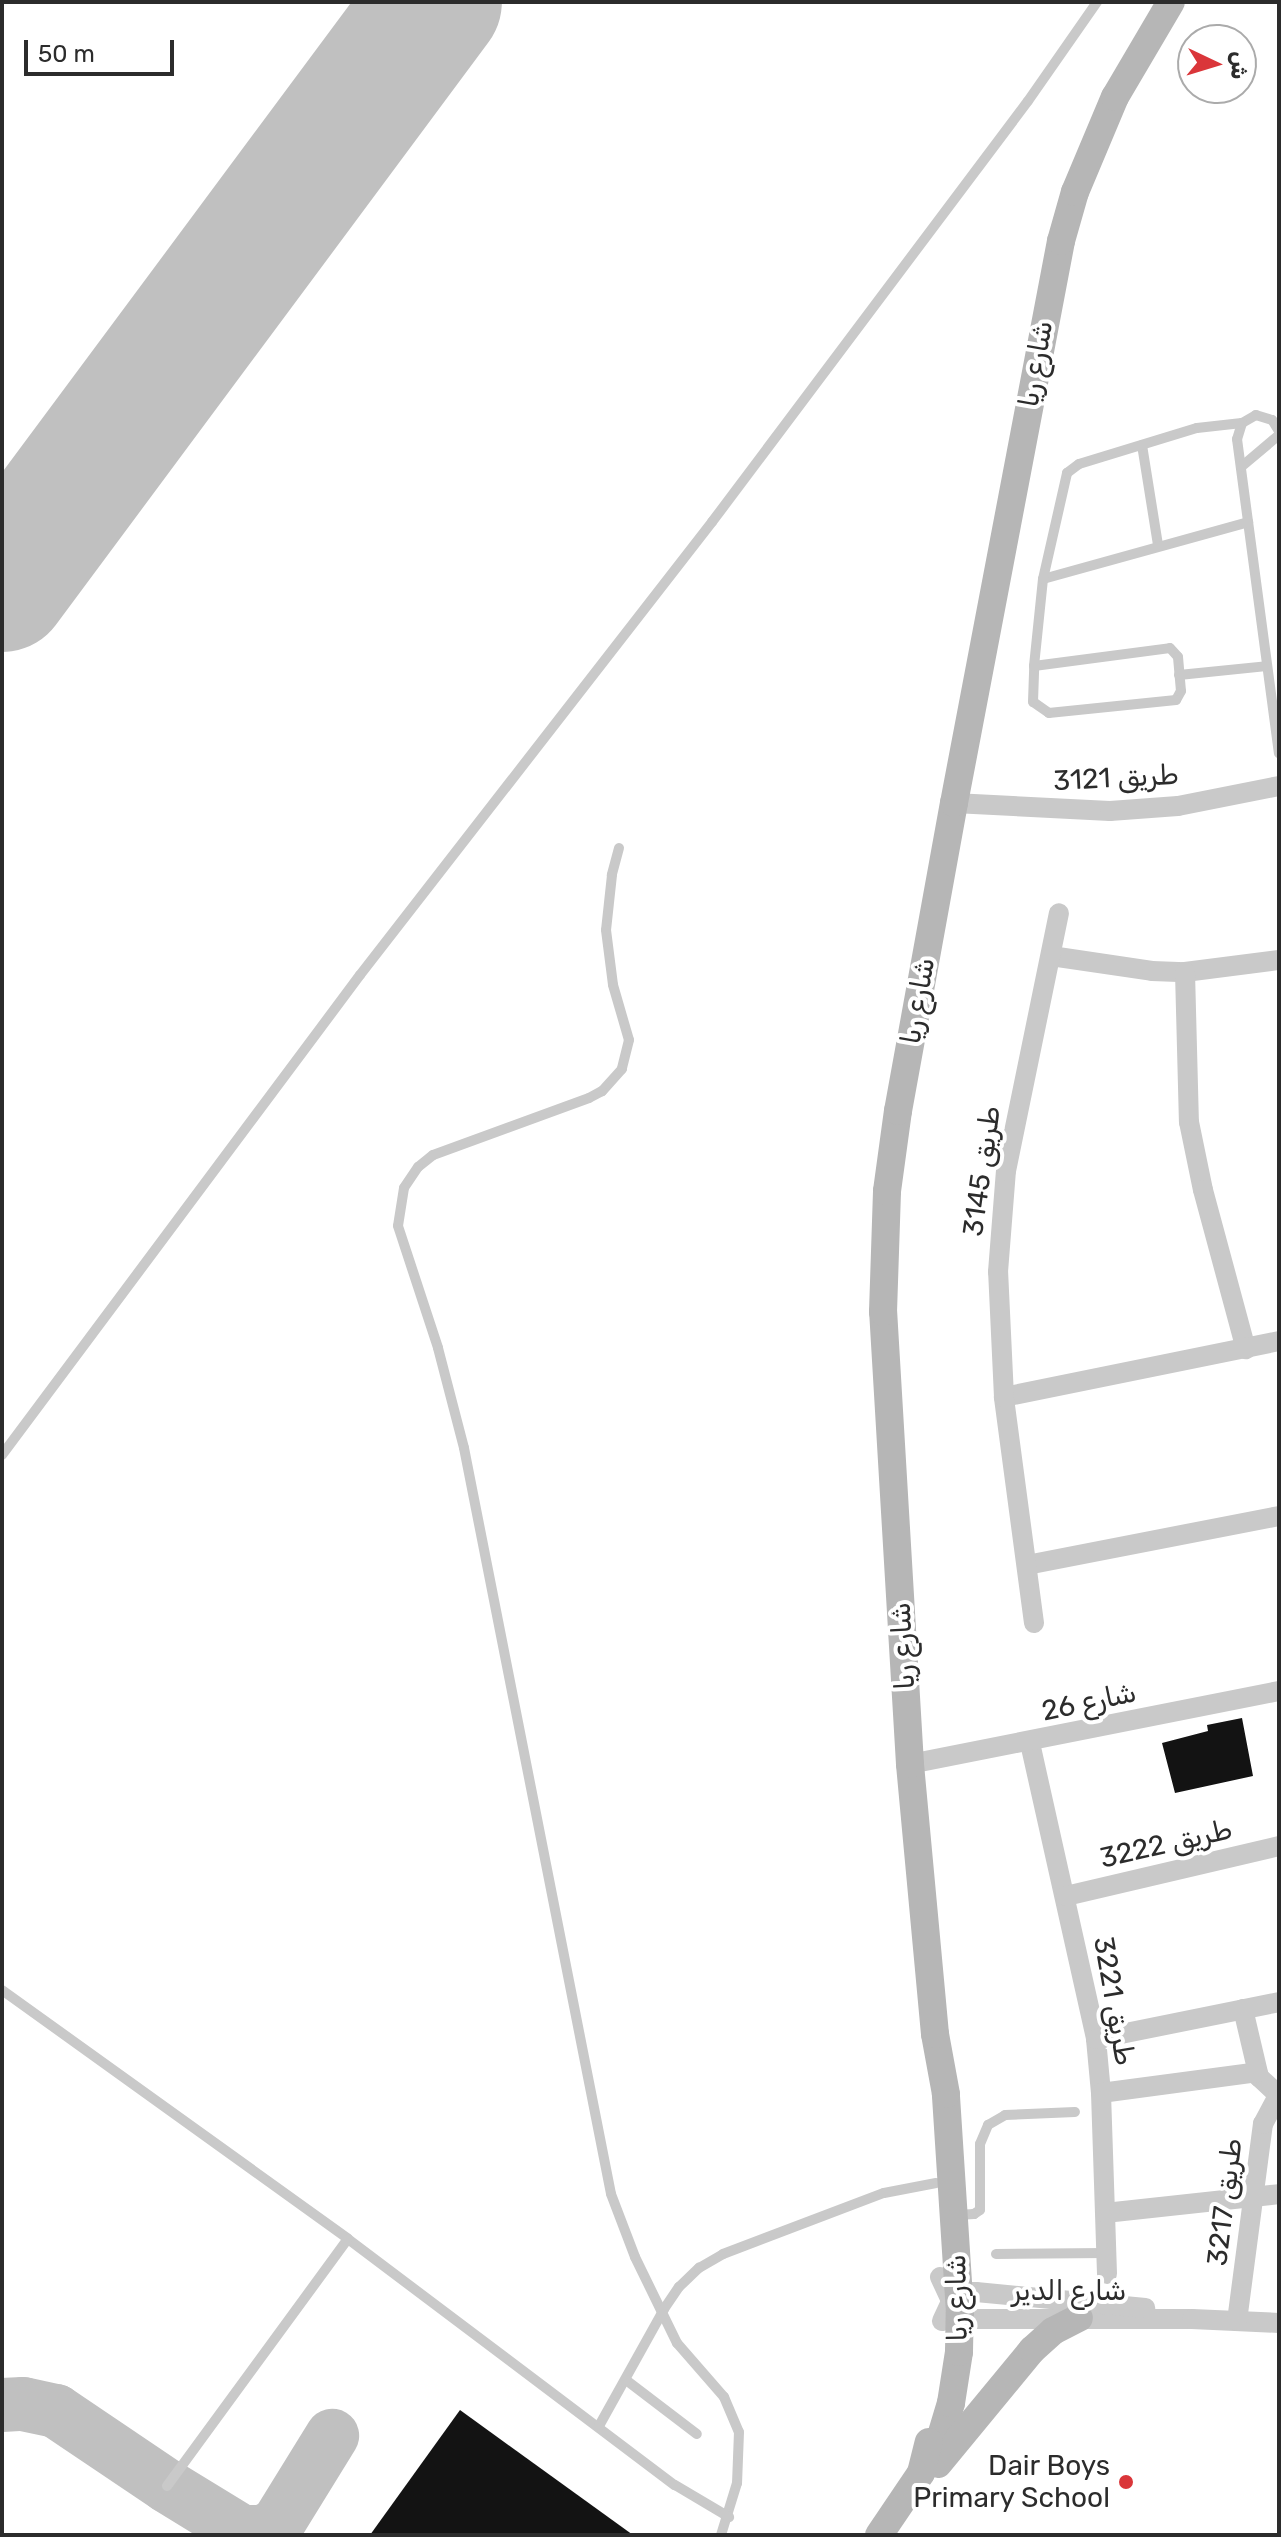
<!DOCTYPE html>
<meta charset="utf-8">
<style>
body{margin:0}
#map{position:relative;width:1281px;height:2537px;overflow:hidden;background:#fff;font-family:Rubik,Vazirmatn,sans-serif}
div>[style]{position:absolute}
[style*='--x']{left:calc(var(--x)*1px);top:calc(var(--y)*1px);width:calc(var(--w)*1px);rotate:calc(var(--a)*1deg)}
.taxiway>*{height:54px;margin:-27px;padding:0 27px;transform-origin:27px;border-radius:27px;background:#c0c0c0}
.runway>*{height:134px;margin:-67px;padding:0 67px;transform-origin:67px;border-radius:67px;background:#c0c0c0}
.building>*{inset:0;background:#131313}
.service>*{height:10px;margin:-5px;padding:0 5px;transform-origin:5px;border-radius:5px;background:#c9c9c9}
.minor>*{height:20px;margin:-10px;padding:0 10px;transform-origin:10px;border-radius:10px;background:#c9c9c9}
.secondary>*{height:28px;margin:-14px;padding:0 14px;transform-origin:14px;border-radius:14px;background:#b6b6b6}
.dots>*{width:22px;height:22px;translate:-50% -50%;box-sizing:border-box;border:4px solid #fff;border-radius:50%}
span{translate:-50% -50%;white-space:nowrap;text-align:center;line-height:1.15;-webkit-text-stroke:8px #fff;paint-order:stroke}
.street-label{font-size:28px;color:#2c2c2c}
.poi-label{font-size:28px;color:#2c2c2c}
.right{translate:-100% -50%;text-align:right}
.frame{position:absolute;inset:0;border:4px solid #2c2c2c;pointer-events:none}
.north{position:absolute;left:1177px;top:24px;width:80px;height:80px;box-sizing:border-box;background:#fff;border:2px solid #ababab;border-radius:50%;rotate:94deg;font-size:22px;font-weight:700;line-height:32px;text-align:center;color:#2c2c2c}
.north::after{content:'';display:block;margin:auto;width:28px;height:36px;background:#da363a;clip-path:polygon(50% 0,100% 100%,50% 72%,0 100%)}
.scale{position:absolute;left:24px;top:40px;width:150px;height:36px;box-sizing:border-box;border:4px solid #2c2c2c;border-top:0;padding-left:10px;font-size:24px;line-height:28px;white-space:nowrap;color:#2c2c2c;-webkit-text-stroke:6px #fff;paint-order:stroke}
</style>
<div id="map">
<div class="taxiway">
<div style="--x:2;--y:2405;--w:21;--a:-3"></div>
<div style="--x:23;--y:2404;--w:34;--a:12"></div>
<div style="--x:56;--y:2411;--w:134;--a:34"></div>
<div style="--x:167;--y:2486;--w:88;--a:31.5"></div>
<div style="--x:242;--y:2532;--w:20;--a:0"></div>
<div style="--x:262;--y:2532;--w:17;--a:-25"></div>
<div style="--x:277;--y:2525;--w:105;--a:-58.3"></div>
</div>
<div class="runway">
<div style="--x:2;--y:585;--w:726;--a:-53.4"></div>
</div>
<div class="building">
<div style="clip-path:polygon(1242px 1718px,1253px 1776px,1175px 1793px,1162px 1743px,1208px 1731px,1207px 1725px)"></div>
<div style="clip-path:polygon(460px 2410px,633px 2535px,370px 2535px)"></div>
</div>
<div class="service">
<div style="--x:1279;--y:431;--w:13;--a:-122"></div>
<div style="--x:1272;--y:420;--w:17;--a:-163"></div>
<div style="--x:1256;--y:415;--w:16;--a:150"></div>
<div style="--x:1242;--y:423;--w:17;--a:107"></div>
<div style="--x:1237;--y:439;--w:317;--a:82.4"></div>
<div style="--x:1142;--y:445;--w:101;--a:80.9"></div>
<div style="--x:1241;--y:467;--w:50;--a:-40.1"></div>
<div style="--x:1043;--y:579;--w:213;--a:-15.5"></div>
<div style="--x:1170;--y:648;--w:12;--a:48"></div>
<div style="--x:1178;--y:657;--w:34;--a:85"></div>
<div style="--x:1181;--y:691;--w:10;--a:119"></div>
<div style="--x:1176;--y:700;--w:128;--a:174.2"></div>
<div style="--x:1049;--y:713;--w:19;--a:-145"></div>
<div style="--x:1033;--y:702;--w:36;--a:-88"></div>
<div style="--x:1034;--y:666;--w:137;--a:-7.5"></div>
<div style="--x:1034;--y:666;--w:87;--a:-84.1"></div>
<div style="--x:1043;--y:579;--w:109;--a:-77.2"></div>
<div style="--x:1067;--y:473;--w:15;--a:-37"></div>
<div style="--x:1079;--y:464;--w:123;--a:-17"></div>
<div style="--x:1197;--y:428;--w:45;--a:-6.3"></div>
<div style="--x:1179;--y:675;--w:88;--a:-5.8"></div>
<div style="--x:619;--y:848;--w:28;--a:105"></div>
<div style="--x:612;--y:875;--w:55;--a:96.2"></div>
<div style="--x:606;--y:930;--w:55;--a:82.7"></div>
<div style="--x:613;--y:985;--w:57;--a:73.8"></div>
<div style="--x:629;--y:1040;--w:30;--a:104"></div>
<div style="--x:622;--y:1069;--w:30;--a:132"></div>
<div style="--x:602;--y:1091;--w:15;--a:152"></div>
<div style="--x:589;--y:1098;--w:166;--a:159.9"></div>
<div style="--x:433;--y:1155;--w:19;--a:141"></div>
<div style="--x:418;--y:1167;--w:25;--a:124"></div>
<div style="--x:404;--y:1188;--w:38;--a:99"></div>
<div style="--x:398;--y:1226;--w:128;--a:71.8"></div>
<div style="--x:438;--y:1348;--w:103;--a:75.4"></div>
<div style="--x:464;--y:1448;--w:760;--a:78.85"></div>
<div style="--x:611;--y:2194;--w:67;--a:69.1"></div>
<div style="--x:635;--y:2257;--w:96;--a:64"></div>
<div style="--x:677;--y:2343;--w:72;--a:49"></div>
<div style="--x:724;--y:2397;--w:38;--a:67"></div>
<div style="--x:739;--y:2432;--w:51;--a:92.2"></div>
<div style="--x:737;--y:2483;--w:54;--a:107.1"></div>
<div style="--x:2;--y:1455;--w:599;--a:-53.28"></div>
<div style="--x:360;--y:975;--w:574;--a:-52.15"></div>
<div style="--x:712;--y:522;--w:526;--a:-53.11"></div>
<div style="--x:1028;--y:101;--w:121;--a:-55.1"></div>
<div style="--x:2;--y:1990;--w:426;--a:35.7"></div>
<div style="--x:348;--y:2239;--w:409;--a:37"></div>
<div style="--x:675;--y:2485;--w:63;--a:30.7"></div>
<div style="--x:957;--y:2215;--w:17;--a:-3"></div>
<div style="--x:974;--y:2214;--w:7;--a:-34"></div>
<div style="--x:980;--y:2210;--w:66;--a:-90"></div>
<div style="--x:980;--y:2144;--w:21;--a:-67"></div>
<div style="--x:988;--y:2125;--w:20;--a:-30"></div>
<div style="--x:1005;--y:2115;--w:70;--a:-2.5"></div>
<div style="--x:996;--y:2254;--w:110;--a:-0.5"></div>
<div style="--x:626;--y:2380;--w:89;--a:37.3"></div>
<div style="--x:599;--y:2426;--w:134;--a:-60.9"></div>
<div style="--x:664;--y:2309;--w:27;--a:-56"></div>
<div style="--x:679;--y:2287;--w:28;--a:-44"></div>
<div style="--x:699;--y:2268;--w:28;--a:-30"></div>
<div style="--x:723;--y:2254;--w:172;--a:-20.8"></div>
<div style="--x:884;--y:2193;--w:53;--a:-10.9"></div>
<div style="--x:167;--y:2486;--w:306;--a:-53.8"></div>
</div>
<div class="minor">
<div style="--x:954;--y:803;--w:156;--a:2.9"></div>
<div style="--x:1110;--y:811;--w:68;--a:-4.2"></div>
<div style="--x:1178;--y:806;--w:103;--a:-11.2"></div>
<div style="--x:1051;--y:956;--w:102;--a:8.4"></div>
<div style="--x:1152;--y:971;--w:33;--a:2"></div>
<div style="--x:1185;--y:972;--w:95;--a:-7.3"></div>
<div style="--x:1185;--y:972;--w:150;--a:88.5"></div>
<div style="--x:1189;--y:1122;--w:69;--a:78.4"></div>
<div style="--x:1203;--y:1190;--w:165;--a:74.9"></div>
<div style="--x:1004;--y:1397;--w:281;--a:-11.5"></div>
<div style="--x:1027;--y:1565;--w:257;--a:-11"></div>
<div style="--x:1034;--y:1623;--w:228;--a:-97.6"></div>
<div style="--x:1004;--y:1397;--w:125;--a:-92.7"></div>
<div style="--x:998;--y:1272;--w:101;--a:-85.5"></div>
<div style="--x:1006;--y:1171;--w:263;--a:-78.4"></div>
<div style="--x:1030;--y:1743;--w:303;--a:77.4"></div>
<div style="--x:1096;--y:2039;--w:54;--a:84.7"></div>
<div style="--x:1101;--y:2093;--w:181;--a:88.1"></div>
<div style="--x:910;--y:1764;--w:376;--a:-11.2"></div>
<div style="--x:1066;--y:1896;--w:219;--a:-13.2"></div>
<div style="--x:1243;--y:2009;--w:70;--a:76.8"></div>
<div style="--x:1259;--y:2077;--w:26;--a:43"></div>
<div style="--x:1096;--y:2039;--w:187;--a:-11.4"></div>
<div style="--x:1101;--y:2093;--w:158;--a:-7.6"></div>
<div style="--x:1105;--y:2213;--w:175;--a:-6.2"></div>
<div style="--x:940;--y:2277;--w:33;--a:65"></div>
<div style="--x:954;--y:2307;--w:22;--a:32"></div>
<div style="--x:973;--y:2319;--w:219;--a:0"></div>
<div style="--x:1192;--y:2319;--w:87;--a:2.6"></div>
<div style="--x:942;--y:2321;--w:21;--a:-65"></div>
<div style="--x:951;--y:2302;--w:18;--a:-34"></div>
<div style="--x:966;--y:2292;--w:10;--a:0"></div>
<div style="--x:976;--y:2292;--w:170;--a:5.4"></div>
<div style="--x:1237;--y:2321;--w:199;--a:-82.5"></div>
<div style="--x:1263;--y:2124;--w:34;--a:-62"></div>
</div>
<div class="secondary">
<div style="--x:926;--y:2461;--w:19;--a:-51"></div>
<div style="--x:938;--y:2446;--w:45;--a:-73.2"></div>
<div style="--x:951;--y:2403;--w:52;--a:-81.1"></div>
<div style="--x:959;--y:2352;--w:39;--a:-89"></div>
<div style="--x:960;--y:2313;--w:219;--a:-93.7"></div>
<div style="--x:946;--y:2094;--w:61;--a:-100.4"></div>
<div style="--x:935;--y:2034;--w:271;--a:-95.3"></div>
<div style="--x:910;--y:1764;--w:453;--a:-93.4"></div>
<div style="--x:883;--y:1312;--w:121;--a:-88.1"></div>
<div style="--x:887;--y:1191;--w:81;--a:-82.2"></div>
<div style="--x:898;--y:1111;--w:313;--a:-79.7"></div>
<div style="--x:954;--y:803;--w:572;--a:-79.22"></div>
<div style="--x:1061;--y:241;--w:51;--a:-74.1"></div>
<div style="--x:1075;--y:192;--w:103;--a:-67.2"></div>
<div style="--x:1115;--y:97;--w:110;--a:-59.5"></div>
<div style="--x:938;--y:2464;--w:148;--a:-50.5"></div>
<div style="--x:1032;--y:2350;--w:28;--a:-42"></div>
<div style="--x:1053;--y:2331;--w:29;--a:-27"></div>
<div style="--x:879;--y:2535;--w:75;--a:-55.9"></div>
<div style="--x:921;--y:2473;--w:32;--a:-76"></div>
</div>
<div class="dots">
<div style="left:1126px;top:2482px;background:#da363a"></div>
</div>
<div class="street-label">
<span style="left:1036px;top:364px;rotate:-80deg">شارع ريا</span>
<span style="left:1116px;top:778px;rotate:-3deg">طريق 3121</span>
<span style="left:918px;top:1001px;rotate:-80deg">شارع ريا</span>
<span style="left:982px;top:1171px;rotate:-82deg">طريق 3145</span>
<span style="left:903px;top:1646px;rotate:-93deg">شارع ريا</span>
<span style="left:1089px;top:1702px;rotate:-12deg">شارع 26</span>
<span style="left:1166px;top:1844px;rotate:-13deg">طريق 3222</span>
<span style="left:1114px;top:2001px;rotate:80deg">طريق 3221</span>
<span style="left:1225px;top:2202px;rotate:-83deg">طريق 3217</span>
<span style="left:1069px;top:2291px">شارع الدير</span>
<span style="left:957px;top:2298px;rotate:-91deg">شارع ريا</span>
</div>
<div class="poi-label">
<span class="right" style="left:1110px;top:2482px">Dair Boys<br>Primary School</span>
</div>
<div class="frame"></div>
<div class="north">ش</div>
<div class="scale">50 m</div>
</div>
